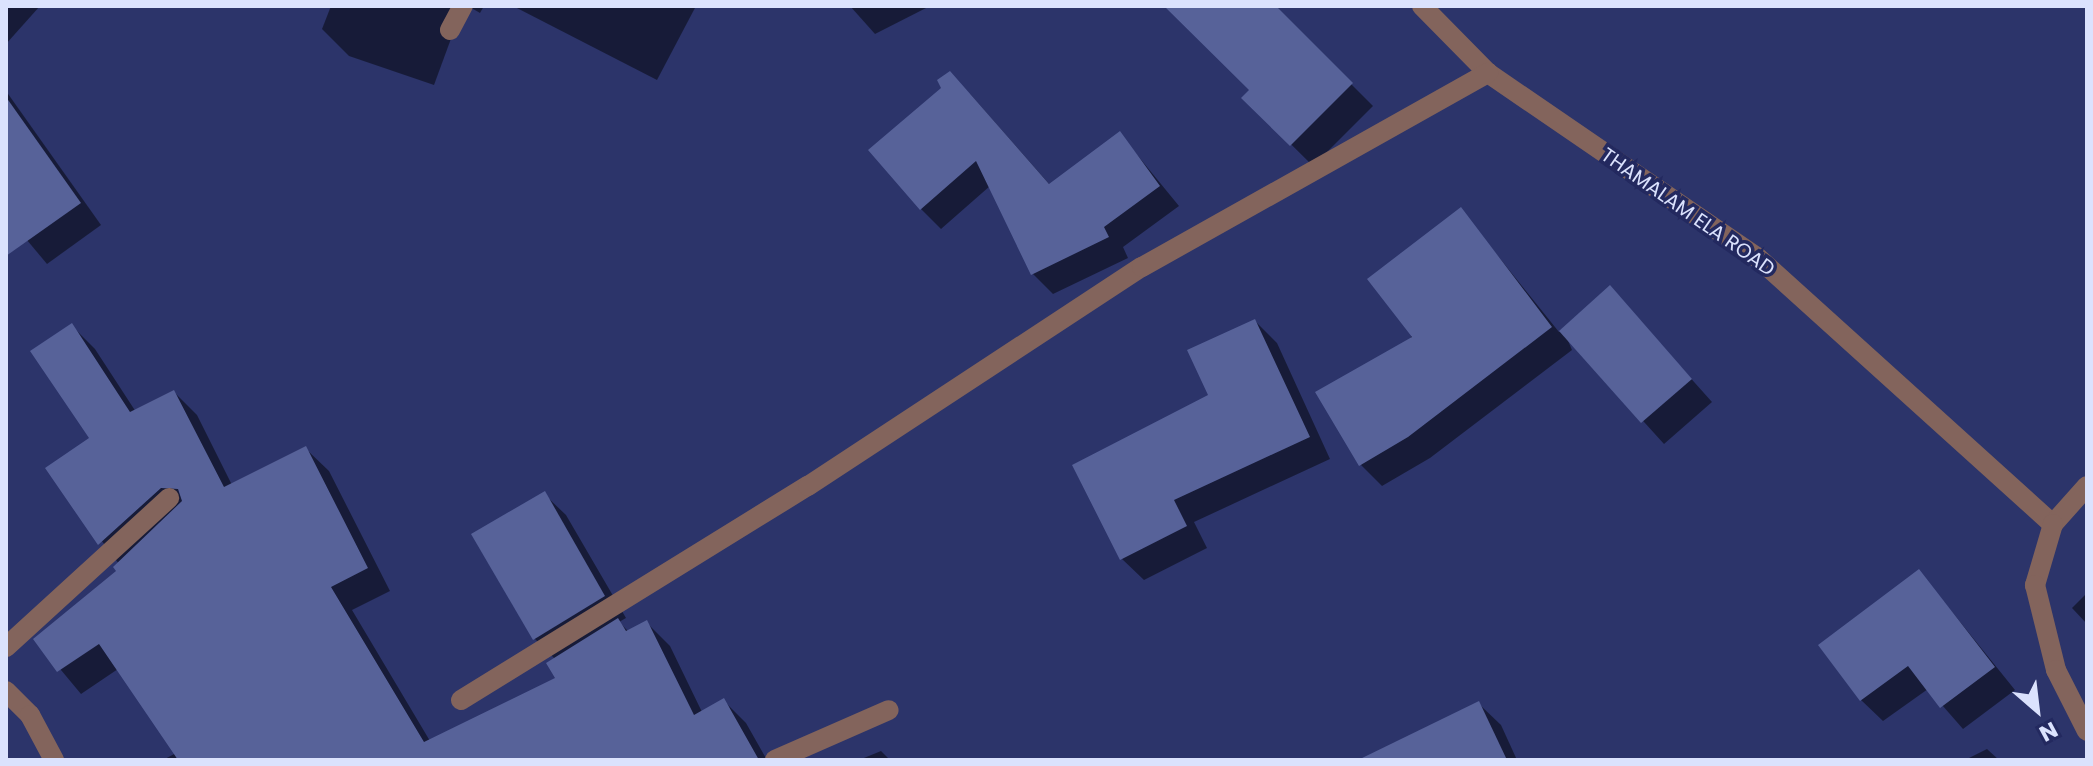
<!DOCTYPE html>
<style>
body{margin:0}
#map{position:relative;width:2093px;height:766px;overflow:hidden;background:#2c346a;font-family:Poppins,sans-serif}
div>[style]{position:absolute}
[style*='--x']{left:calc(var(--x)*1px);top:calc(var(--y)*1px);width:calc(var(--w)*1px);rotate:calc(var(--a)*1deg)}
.shadow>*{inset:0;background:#0007}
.building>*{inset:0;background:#576299}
.service>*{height:20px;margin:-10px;padding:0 10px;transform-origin:10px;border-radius:10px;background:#83645c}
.minor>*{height:20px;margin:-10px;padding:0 10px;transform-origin:10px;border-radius:10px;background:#83645c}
span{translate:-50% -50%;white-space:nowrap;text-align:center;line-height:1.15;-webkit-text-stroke:7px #23295f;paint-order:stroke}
.street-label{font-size:20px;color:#dbe2fd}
.frame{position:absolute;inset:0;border:8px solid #dbe2fd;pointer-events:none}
.north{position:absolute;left:1997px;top:670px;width:80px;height:80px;-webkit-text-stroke:6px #23295f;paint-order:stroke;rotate:152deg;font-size:22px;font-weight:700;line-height:32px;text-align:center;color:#dbe2fd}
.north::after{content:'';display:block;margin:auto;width:28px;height:36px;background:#dbe2fd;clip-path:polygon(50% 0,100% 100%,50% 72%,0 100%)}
</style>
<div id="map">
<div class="shadow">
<div style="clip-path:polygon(6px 6px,40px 6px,6px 44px)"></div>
<div style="clip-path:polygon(331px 6px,463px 6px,434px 85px,349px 56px,322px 29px)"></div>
<div style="clip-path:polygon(468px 6px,484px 6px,480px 13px)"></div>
<div style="clip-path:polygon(513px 6px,696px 6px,657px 80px)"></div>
<div style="clip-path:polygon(850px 6px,930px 6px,875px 34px)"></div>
<div style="clip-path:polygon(1166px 6px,1273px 6px,1373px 106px,1313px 166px,1244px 98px,1251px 90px)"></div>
<div style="clip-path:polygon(6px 91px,101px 225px,47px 264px,6px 215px)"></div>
<div style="clip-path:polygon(970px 94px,1050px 185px,1120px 134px,1179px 206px,1123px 247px,1128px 258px,1053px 294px,1033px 274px,990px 186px,941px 229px,921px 209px)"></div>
<div style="clip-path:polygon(1461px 210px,1559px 332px,1610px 288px,1712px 402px,1664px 444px,1566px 336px,1572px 350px,1430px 458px,1382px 486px,1361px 465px)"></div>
<div style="clip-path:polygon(1255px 321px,1277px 343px,1330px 459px,1194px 522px,1207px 548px,1144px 580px,1122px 559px)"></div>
<div style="clip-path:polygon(72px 326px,95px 349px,136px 412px,174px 392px,197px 415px,232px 485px,306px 449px,329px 471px,390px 591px,352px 610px,430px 741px,558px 678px,555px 659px,535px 639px,474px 534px,544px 494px,566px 515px,626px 618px,619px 622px,629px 632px,647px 623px,670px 646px,702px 712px,723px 700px,746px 723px,767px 760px,163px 760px,176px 753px,118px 669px,81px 694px,36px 640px,118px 571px,119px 564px,48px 469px,92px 439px)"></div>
<div style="clip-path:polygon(1919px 571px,2015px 690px,1963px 729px,1928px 689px,1883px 721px,1861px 700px)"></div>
<div style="clip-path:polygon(2087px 593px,2087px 624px,2072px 608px)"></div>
<div style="clip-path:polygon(1479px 704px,1501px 725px,1517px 760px,1386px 760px)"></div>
<div style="clip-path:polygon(1987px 749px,1999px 760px,1965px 760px)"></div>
<div style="clip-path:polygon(881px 751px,890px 760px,859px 760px)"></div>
</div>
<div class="building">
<div style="clip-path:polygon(1164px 6px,1276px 6px,1353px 83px,1290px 146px,1241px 98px,1249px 90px)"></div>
<div style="clip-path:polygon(950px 71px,1049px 184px,1120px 131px,1160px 186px,1104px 227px,1109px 237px,1031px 275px,976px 161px,920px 210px,868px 150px,941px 88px,937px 80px)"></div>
<div style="clip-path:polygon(6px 97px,81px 203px,6px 256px)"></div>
<div style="clip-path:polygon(1461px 207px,1552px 327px,1408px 437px,1359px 466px,1315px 392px,1412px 337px,1367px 279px)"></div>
<div style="clip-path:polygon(1610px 285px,1692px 379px,1641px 423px,1559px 331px)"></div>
<div style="clip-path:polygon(1255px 319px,1310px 437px,1174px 500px,1187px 526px,1120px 560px,1072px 465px,1208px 395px,1187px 350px)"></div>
<div style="clip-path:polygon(72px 323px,130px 412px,174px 390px,224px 487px,306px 446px,368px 568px,331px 587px,424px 742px,555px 678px,546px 663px,618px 618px,626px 631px,647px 620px,694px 715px,724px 698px,759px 760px,178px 760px,99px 644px,57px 672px,33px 639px,116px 571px,113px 567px,182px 501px,178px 489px,161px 488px,98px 545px,45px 468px,89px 438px,30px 351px)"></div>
<div style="clip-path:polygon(545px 491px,605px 596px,533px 640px,471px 534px)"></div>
<div style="clip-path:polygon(1919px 569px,1995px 667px,1940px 708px,1908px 666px,1860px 701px,1818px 645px)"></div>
<div style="clip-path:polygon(1479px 701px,1507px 760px,1358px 760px)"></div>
</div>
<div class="service">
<div style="--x:450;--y:30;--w:27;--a:-62"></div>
<div style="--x:6;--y:647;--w:221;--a:-42.4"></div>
</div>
<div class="minor">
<div style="--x:1422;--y:6;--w:94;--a:45.4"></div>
<div style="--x:1488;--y:73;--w:326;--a:34.4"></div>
<div style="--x:1757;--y:257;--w:399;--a:42.1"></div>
<div style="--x:2087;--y:486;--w:51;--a:131.8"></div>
<div style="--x:2053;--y:524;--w:64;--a:106.4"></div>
<div style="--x:2035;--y:585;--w:88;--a:76.1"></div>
<div style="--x:2056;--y:670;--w:68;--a:63.1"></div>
<div style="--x:6;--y:691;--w:34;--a:45"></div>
<div style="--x:30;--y:715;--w:51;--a:61.9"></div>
<div style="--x:461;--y:700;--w:408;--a:-31.7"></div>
<div style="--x:808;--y:486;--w:399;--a:-33.3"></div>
<div style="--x:1142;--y:267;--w:397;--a:-29.3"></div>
<div style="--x:775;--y:760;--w:124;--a:-23.7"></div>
</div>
<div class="street-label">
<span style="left:1688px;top:212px;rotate:35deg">THAMALAM ELA ROAD</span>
</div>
<div class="frame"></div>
<div class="north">N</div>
</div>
